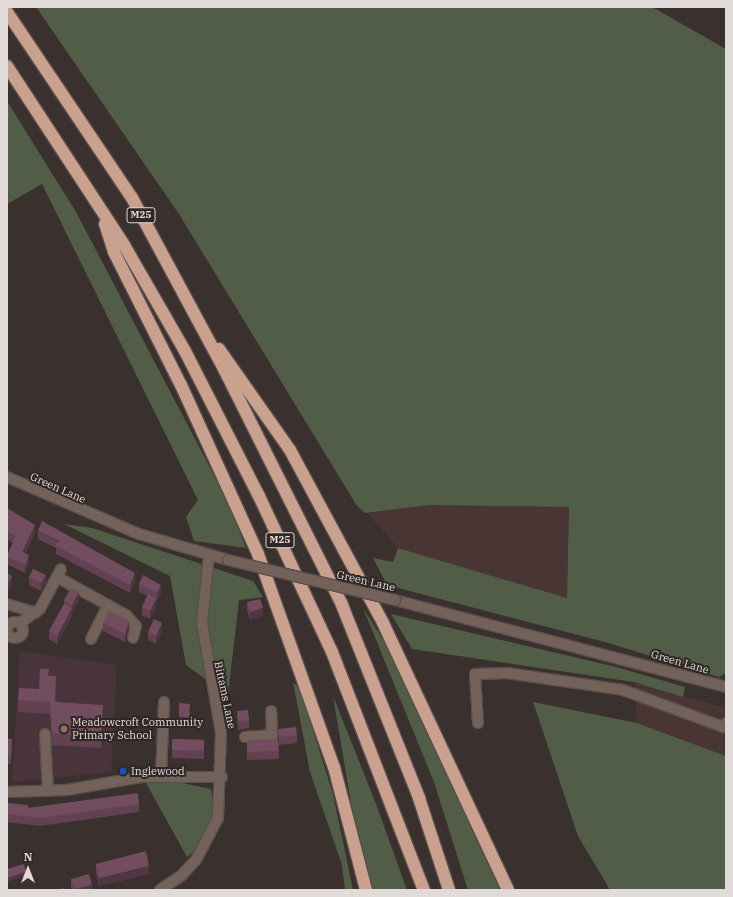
<!DOCTYPE html>
<style>
body{margin:0}
#map{position:relative;width:733px;height:897px;overflow:hidden;background:#3a312e;font-family:"IBM Plex Serif",serif}
div>[style]{position:absolute}
[style*='--x']{left:calc(var(--x)*1px);top:calc(var(--y)*1px);width:calc(var(--w)*1px);rotate:calc(var(--a)*1deg)}
.industrial>*{inset:0;background:#493533}
.education>*{inset:0;background:#48343a}
.green>*{inset:0;background:#515d47}
.roads{filter:drop-shadow(1px 0 #584f4d) drop-shadow(-1px 0 #584f4d) drop-shadow(0 1px #584f4d) drop-shadow(0 -1px #584f4d)}
.minor>*{height:10px;margin:-5px;padding:0 5px;transform-origin:5px;border-radius:5px;background:#73625a}
.minor>.ring{margin:-5px;padding:0;box-sizing:content-box;background:none;border:10px solid #73625a;border-radius:50%}
.highway>*{height:12px;margin:-6px;padding:0 6px;transform-origin:6px;border-radius:6px;background:#caa08e}
.bridges{filter:drop-shadow(1px 0 #584f4d) drop-shadow(-1px 0 #584f4d) drop-shadow(0 1px #584f4d) drop-shadow(0 -1px #584f4d)}
.minor-bridge>*{height:10px;margin:-5px;padding:0 5px;transform-origin:5px;border-radius:5px;background:#73625a}
.wall>*{inset:0;background:#624252}
.shaded-wall>*{inset:0;background:#503642}
.building>*{inset:0;background:#724d5f}
.dots>*{width:11px;height:11px;translate:-50% -50%;box-sizing:border-box;border:2px solid #302724;border-radius:50%}
span{translate:-50% -50%;white-space:nowrap;text-align:center;line-height:1.15;-webkit-text-stroke:4px #302724;paint-order:stroke}
.shield-label span{padding:1px 3px;background:#302724;border:1px solid;border-radius:3px;-webkit-text-stroke-width:0}
.shield-label{font-size:10px;color:#e0dad8;font-weight:700}
.street-label{font-size:11px;color:#e0dad8}
.poi-label{font-size:11px;color:#e0dad8}
.left{translate:0 -50%;text-align:left}
.frame{position:absolute;inset:0;border:8px solid #e0dad8;pointer-events:none}
.north{position:absolute;left:8px;top:849px;width:40px;height:40px;-webkit-text-stroke:3px #302724;paint-order:stroke;rotate:0deg;font-size:11px;font-weight:700;line-height:16px;text-align:center;color:#e0dad8}
.north::after{content:'';display:block;margin:auto;width:14px;height:18px;background:#e0dad8;clip-path:polygon(50% 0,100% 100%,50% 72%,0 100%)}
</style>
<div id="map">
<div class="industrial">
<div style="clip-path:polygon(430px 505px,569px 507px,567px 598px,398px 548px,367px 513px)"></div>
<div style="clip-path:polygon(634px 682px,726px 708px,726px 756px,637px 723px)"></div>
</div>
<div class="education">
<div style="clip-path:polygon(20px 651px,117px 665px,111px 772px,12px 782px)"></div>
</div>
<div class="green">
<div style="clip-path:polygon(36px 7px,652px 7px,726px 49px,726px 673px,719px 677px,605px 642px,387px 585px,373px 558px,393px 562px,398px 548px,567px 598px,569px 507px,430px 505px,365px 513px,357px 506px,179px 214px)"></div>
<div style="clip-path:polygon(7px 101px,76px 212px,227px 500px,246px 548px,194px 541px,186px 517px,198px 500px,42px 184px,7px 204px)"></div>
<div style="clip-path:polygon(64px 524px,92px 528px,253px 581px,263px 597px,239px 600px,228px 695px,186px 665px,170px 576px)"></div>
<div style="clip-path:polygon(363px 608px,385px 643px,500px 890px,468px 890px,434px 782px)"></div>
<div style="clip-path:polygon(391px 614px,616px 667px,685px 687px,683px 697px,634px 682px,412px 649px)"></div>
<div style="clip-path:polygon(293px 682px,300px 689px,333px 794px,353px 890px,345px 890px,342px 865px,310px 772px)"></div>
<div style="clip-path:polygon(333px 696px,376px 804px,407px 890px,373px 890px,351px 803px)"></div>
<div style="clip-path:polygon(533px 702px,637px 723px,726px 756px,726px 890px,610px 890px,578px 836px)"></div>
<div style="clip-path:polygon(178px 782px,211px 789px,214px 807px,207px 841px,187px 857px,146px 783px)"></div>
</div>
<div class="roads">
<div class="minor">
<div style="--x:7;--y:477;--w:144;--a:23.4"></div>
<div style="--x:139;--y:534;--w:93;--a:16.3"></div>
<div style="--x:57;--y:577;--w:79;--a:28.8"></div>
<div style="--x:126;--y:615;--w:15;--a:48"></div>
<div style="--x:136;--y:626;--w:12;--a:104"></div>
<div style="--x:395;--y:600;--w:342;--a:14.7"></div>
<div style="--x:7;--y:604;--w:30;--a:17"></div>
<div class="ring" style="left:7px;top:622px;width:6px;height:6px"></div>
<div style="--x:20;--y:623;--w:24;--a:-35"></div>
<div style="--x:40;--y:609;--w:45;--a:-62.3"></div>
<div style="--x:91;--y:639;--w:38;--a:-63"></div>
<div style="--x:478;--y:723;--w:49;--a:-93.5"></div>
<div style="--x:475;--y:674;--w:32;--a:-2"></div>
<div style="--x:507;--y:673;--w:117;--a:8.3"></div>
<div style="--x:623;--y:690;--w:107;--a:20.3"></div>
<div style="--x:723;--y:727;--w:5;--a:-53"></div>
<div style="--x:45;--y:734;--w:57;--a:87"></div>
<div style="--x:245;--y:737;--w:27;--a:-4"></div>
<div style="--x:272;--y:735;--w:24;--a:-92"></div>
<div style="--x:161;--y:777;--w:75;--a:-87.7"></div>
<div style="--x:7;--y:792;--w:60;--a:-1.9"></div>
<div style="--x:67;--y:790;--w:75;--a:-10"></div>
<div style="--x:141;--y:777;--w:81;--a:0"></div>
<div style="--x:160;--y:890;--w:25;--a:-34"></div>
<div style="--x:181;--y:876;--w:22;--a:-47"></div>
<div style="--x:196;--y:860;--w:47;--a:-62.4"></div>
<div style="--x:218;--y:818;--w:85;--a:-88"></div>
<div style="--x:221;--y:733;--w:112;--a:-99.8"></div>
<div style="--x:202;--y:623;--w:68;--a:-84.1"></div>
</div>
<div class="highway">
<div style="--x:7;--y:12;--w:224;--a:56.1"></div>
<div style="--x:132;--y:198;--w:196;--a:61.7"></div>
<div style="--x:225;--y:371;--w:262;--a:63.4"></div>
<div style="--x:342;--y:605;--w:208;--a:68.2"></div>
<div style="--x:419;--y:798;--w:97;--a:71.9"></div>
<div style="--x:7;--y:66;--w:214;--a:56.8"></div>
<div style="--x:124;--y:245;--w:122;--a:60.1"></div>
<div style="--x:185;--y:351;--w:161;--a:63"></div>
<div style="--x:258;--y:494;--w:174;--a:64.9"></div>
<div style="--x:332;--y:652;--w:255;--a:68.9"></div>
<div style="--x:105;--y:224;--w:29;--a:72"></div>
<div style="--x:114;--y:252;--w:149;--a:63.3"></div>
<div style="--x:181;--y:385;--w:186;--a:65.5"></div>
<div style="--x:258;--y:554;--w:226;--a:70.4"></div>
<div style="--x:334;--y:767;--w:127;--a:75.4"></div>
<div style="--x:219;--y:349;--w:123;--a:54.9"></div>
<div style="--x:290;--y:450;--w:196;--a:61.7"></div>
<div style="--x:383;--y:623;--w:295;--a:64.9"></div>
</div>
</div>
<div class="bridges">
<div class="minor-bridge">
<div style="--x:228;--y:560;--w:172;--a:13.5"></div>
</div>
</div>
<div class="wall">
<div style="clip-path:polygon(7px 508px,35px 533px,25px 553px,29px 563px,25px 573px,7px 564px,7px 555px,13px 543px,7px 539px)"></div>
<div style="clip-path:polygon(38px 531px,135px 581px,130px 593px,56px 554px,56px 548px,38px 539px)"></div>
<div style="clip-path:polygon(29px 577px,46px 583px,41px 591px,29px 585px)"></div>
<div style="clip-path:polygon(139px 584px,161px 593px,156px 601px,156px 607px,150px 619px,142px 615px,142px 607px,148px 596px,139px 592px)"></div>
<div style="clip-path:polygon(64px 600px,79px 600px,72px 612px,72px 616px,57px 644px,49px 639px,49px 631px,64px 604px)"></div>
<div style="clip-path:polygon(247px 602px,263px 616px,250px 620px,247px 610px)"></div>
<div style="clip-path:polygon(103px 623px,129px 629px,125px 642px,103px 631px)"></div>
<div style="clip-path:polygon(162px 631px,156px 644px,148px 640px,148px 632px)"></div>
<div style="clip-path:polygon(49px 676px,56px 702px,103px 717px,101px 748px,52px 745px,50px 714px,18px 712px,18px 700px,39px 689px)"></div>
<div style="clip-path:polygon(237px 711px,249px 720px,249px 728px,238px 730px)"></div>
<div style="clip-path:polygon(190px 712px,189px 725px,179px 724px,179px 716px)"></div>
<div style="clip-path:polygon(278px 729px,297px 735px,297px 743px,279px 745px)"></div>
<div style="clip-path:polygon(7px 739px,12px 747px,11px 764px,7px 764px)"></div>
<div style="clip-path:polygon(172px 739px,204px 740px,204px 759px,172px 758px)"></div>
<div style="clip-path:polygon(247px 740px,279px 751px,279px 759px,247px 760px)"></div>
<div style="clip-path:polygon(7px 803px,28px 808px,139px 804px,139px 812px,40px 826px,7px 822px)"></div>
<div style="clip-path:polygon(96px 864px,149px 874px,99px 886px,96px 872px)"></div>
<div style="clip-path:polygon(71px 879px,92px 890px,72px 890px,71px 887px)"></div>
</div>
<div class="shaded-wall">
<div style="clip-path:polygon(35px 525px,35px 533px,22px 560px,22px 552px)"></div>
<div style="clip-path:polygon(29px 555px,29px 563px,25px 573px,25px 565px)"></div>
<div style="clip-path:polygon(135px 573px,135px 581px,130px 593px,130px 585px)"></div>
<div style="clip-path:polygon(46px 575px,46px 583px,41px 591px,41px 583px)"></div>
<div style="clip-path:polygon(12px 576px,12px 584px,7px 593px,7px 585px)"></div>
<div style="clip-path:polygon(161px 585px,161px 593px,157px 601px,157px 593px)"></div>
<div style="clip-path:polygon(79px 592px,79px 600px,72px 612px,72px 616px,57px 644px,57px 636px,72px 608px,72px 605px)"></div>
<div style="clip-path:polygon(156px 599px,156px 607px,150px 619px,150px 611px)"></div>
<div style="clip-path:polygon(263px 608px,263px 616px,250px 620px,250px 612px)"></div>
<div style="clip-path:polygon(129px 621px,129px 629px,125px 642px,125px 634px)"></div>
<div style="clip-path:polygon(162px 623px,162px 631px,156px 644px,156px 636px)"></div>
<div style="clip-path:polygon(103px 705px,103px 717px,101px 748px,101px 736px)"></div>
<div style="clip-path:polygon(149px 866px,149px 874px,99px 886px,99px 878px)"></div>
<div style="clip-path:polygon(26px 872px,26px 876px,7px 882px,7px 878px)"></div>
<div style="clip-path:polygon(92px 885px,92px 890px,74px 890px,74px 889px)"></div>
</div>
<div class="building">
<div style="clip-path:polygon(7px 508px,35px 525px,22px 552px,29px 555px,25px 565px,7px 556px,16px 536px,7px 531px)"></div>
<div style="clip-path:polygon(42px 521px,135px 573px,130px 585px,56px 546px,59px 541px,38px 531px)"></div>
<div style="clip-path:polygon(33px 569px,46px 575px,41px 583px,29px 577px)"></div>
<div style="clip-path:polygon(7px 573px,12px 576px,7px 585px)"></div>
<div style="clip-path:polygon(143px 575px,161px 585px,157px 593px,139px 584px)"></div>
<div style="clip-path:polygon(71px 588px,79px 592px,72px 605px,64px 600px)"></div>
<div style="clip-path:polygon(148px 594px,156px 599px,150px 611px,142px 607px)"></div>
<div style="clip-path:polygon(260px 599px,263px 608px,250px 612px,247px 602px)"></div>
<div style="clip-path:polygon(64px 604px,72px 608px,57px 636px,49px 631px)"></div>
<div style="clip-path:polygon(109px 611px,129px 621px,125px 634px,103px 623px)"></div>
<div style="clip-path:polygon(154px 619px,162px 623px,156px 636px,148px 632px)"></div>
<div style="clip-path:polygon(40px 669px,49px 669px,48px 676px,56px 676px,55px 702px,103px 705px,101px 736px,52px 733px,50px 702px,18px 700px,19px 688px,39px 689px)"></div>
<div style="clip-path:polygon(179px 703px,190px 704px,189px 717px,179px 716px)"></div>
<div style="clip-path:polygon(248px 710px,249px 720px,238px 721px,237px 711px)"></div>
<div style="clip-path:polygon(296px 727px,297px 735px,279px 737px,278px 729px)"></div>
<div style="clip-path:polygon(7px 739px,12px 739px,11px 756px,7px 756px)"></div>
<div style="clip-path:polygon(172px 739px,204px 740px,204px 751px,172px 750px)"></div>
<div style="clip-path:polygon(278px 739px,279px 751px,247px 752px,247px 740px)"></div>
<div style="clip-path:polygon(138px 793px,139px 804px,40px 818px,7px 814px,7px 803px,28px 805px,28px 808px)"></div>
<div style="clip-path:polygon(146px 851px,149px 866px,99px 878px,96px 864px)"></div>
<div style="clip-path:polygon(24px 864px,26px 872px,7px 878px,7px 869px)"></div>
<div style="clip-path:polygon(89px 874px,92px 885px,74px 889px,71px 879px)"></div>
<div style="clip-path:polygon(64px 888px,65px 890px,57px 890px)"></div>
</div>
<div class="dots">
<div style="left:64px;top:729px;background:#8d6e63"></div>
<div style="left:123px;top:771px;background:#1a4fb4"></div>
</div>
<div class="shield-label">
<span style="left:141px;top:215px">M25</span>
<span style="left:280px;top:540px">M25</span>
</div>
<div class="street-label">
<span style="left:58px;top:488px;rotate:24deg">Green Lane</span>
<span style="left:366px;top:581px;rotate:13deg">Green Lane</span>
<span style="left:680px;top:662px;rotate:16deg">Green Lane</span>
<span style="left:225px;top:695px;rotate:78deg">Bittams Lane</span>
</div>
<div class="poi-label">
<span class="left" style="left:72px;top:729px">Meadowcroft Community<br>Primary School</span>
<span class="left" style="left:131px;top:771px">Inglewood</span>
</div>
<div class="frame"></div>
<div class="north">N</div>
</div>
